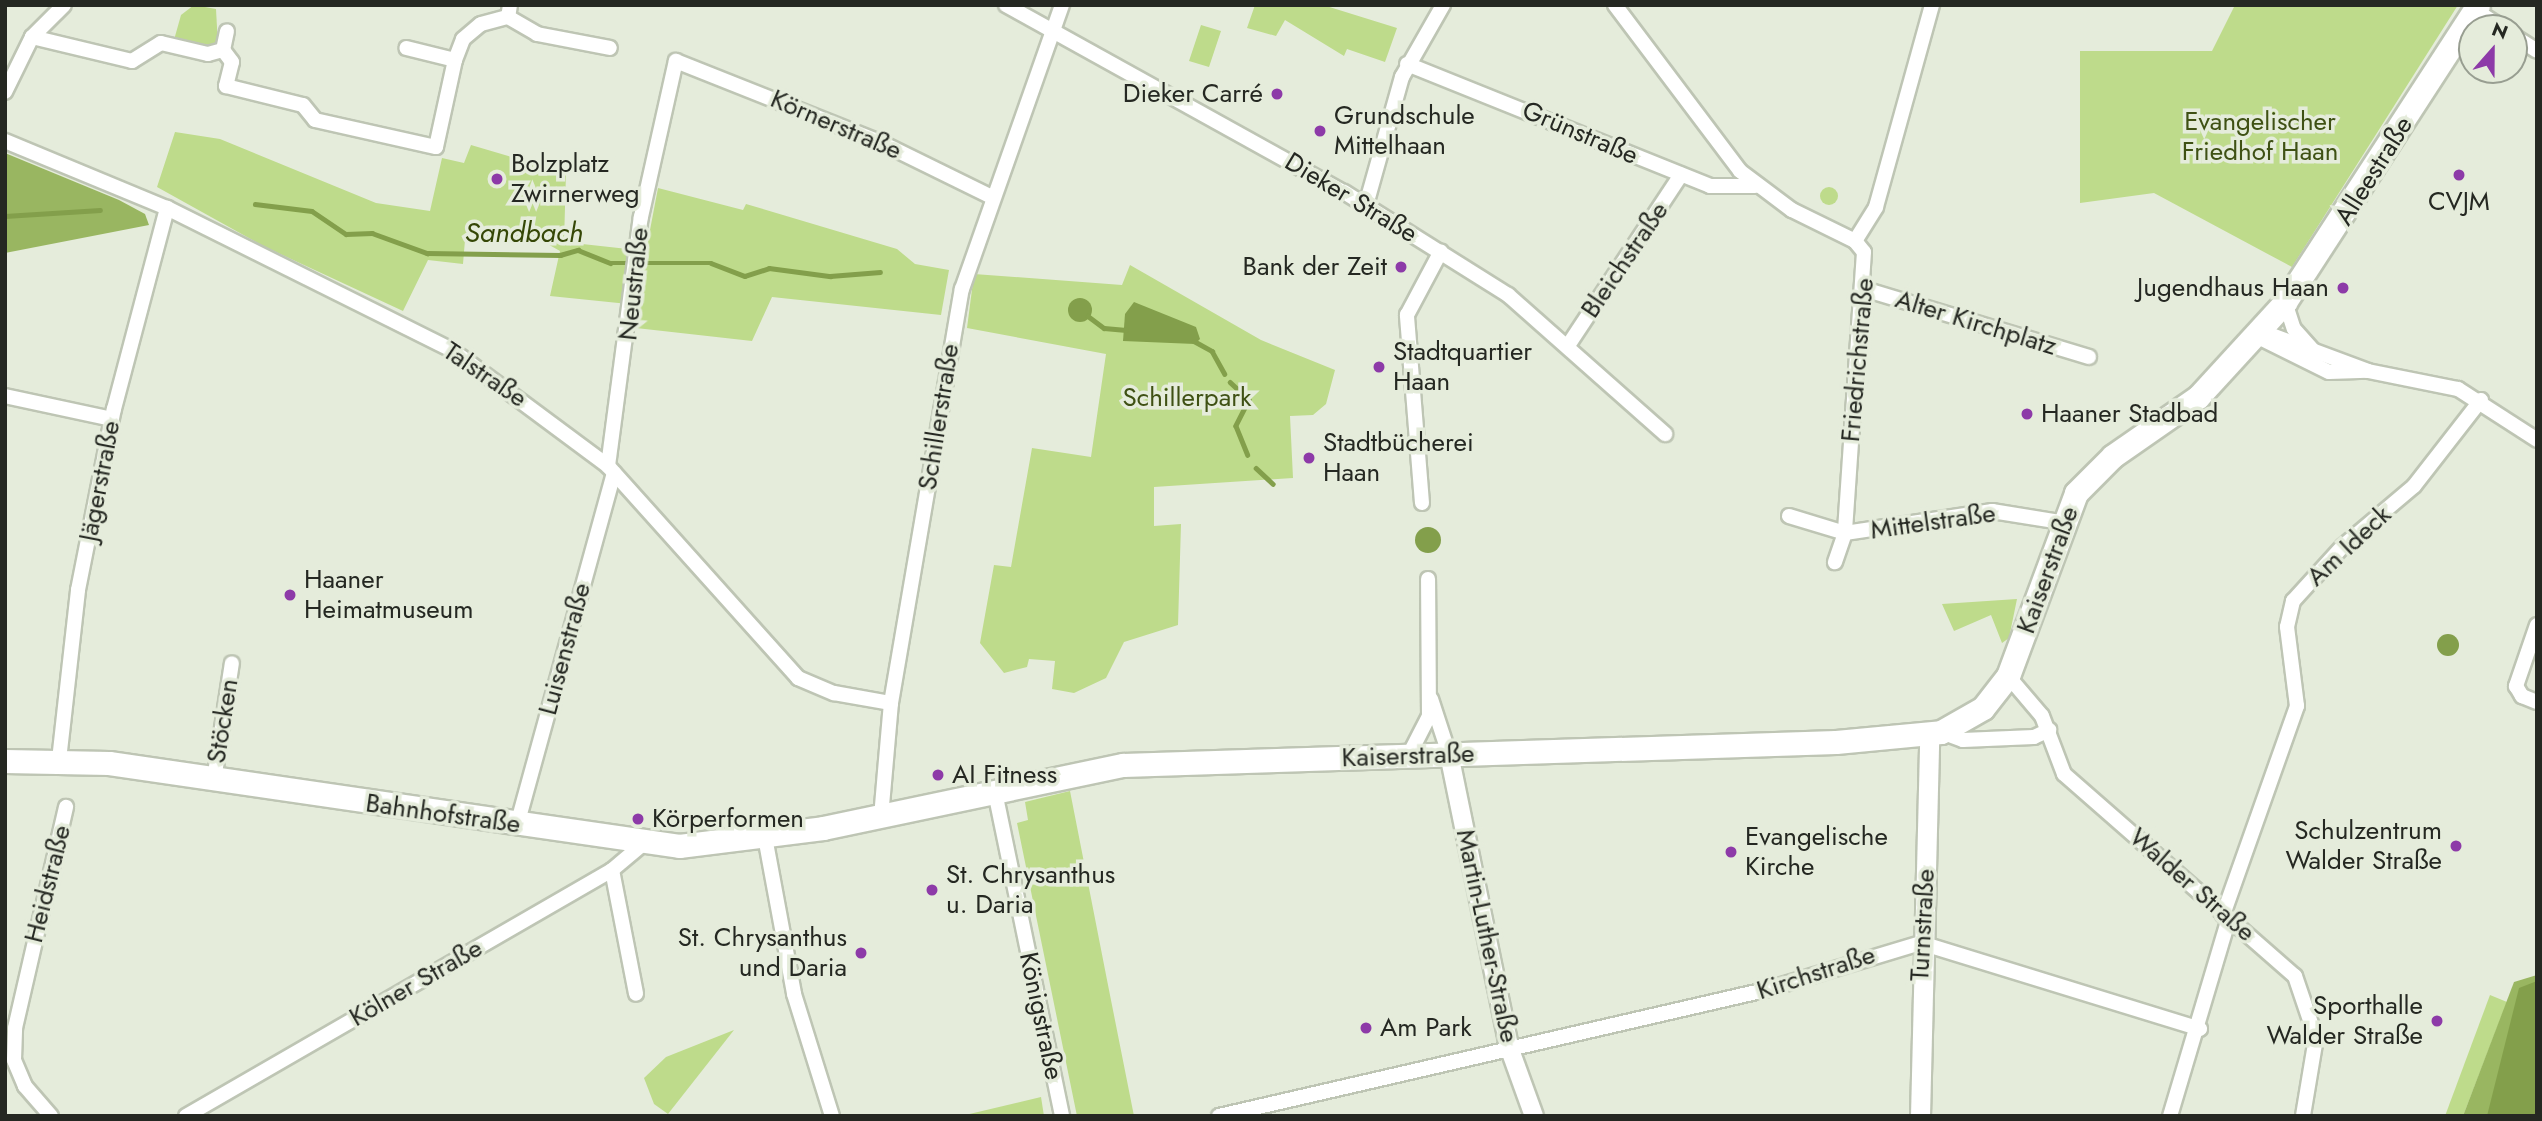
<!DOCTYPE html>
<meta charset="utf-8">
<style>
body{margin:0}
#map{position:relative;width:2542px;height:1121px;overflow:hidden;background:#e5ecdb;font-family:Jost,sans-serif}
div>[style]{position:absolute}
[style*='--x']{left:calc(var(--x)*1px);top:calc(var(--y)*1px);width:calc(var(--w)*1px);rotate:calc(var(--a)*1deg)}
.green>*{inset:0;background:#bedb8b}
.round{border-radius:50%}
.forest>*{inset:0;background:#99b661}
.water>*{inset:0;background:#839f4b}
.stream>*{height:4.5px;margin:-2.25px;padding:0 2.25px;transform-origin:2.25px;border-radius:2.25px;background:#839f4b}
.roads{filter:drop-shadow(2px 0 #bec5b4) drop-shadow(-2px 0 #bec5b4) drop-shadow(0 2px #bec5b4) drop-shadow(0 -2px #bec5b4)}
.minor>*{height:14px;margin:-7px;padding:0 7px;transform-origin:7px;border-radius:7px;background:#fff}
.tertiary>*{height:18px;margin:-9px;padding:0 9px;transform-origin:9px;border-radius:9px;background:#fff}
.secondary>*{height:19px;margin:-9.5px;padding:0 9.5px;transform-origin:9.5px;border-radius:9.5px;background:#fff}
.primary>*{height:23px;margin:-11.5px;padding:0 11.5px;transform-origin:11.5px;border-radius:11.5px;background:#fff}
.dots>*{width:19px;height:19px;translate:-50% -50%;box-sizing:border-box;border:4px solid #e5ecdb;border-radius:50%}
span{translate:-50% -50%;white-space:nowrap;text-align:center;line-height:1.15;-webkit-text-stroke:7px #e5ecdb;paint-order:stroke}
.poi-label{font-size:26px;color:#252822}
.right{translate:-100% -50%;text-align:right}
.left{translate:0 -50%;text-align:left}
.park-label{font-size:26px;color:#3f5114}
.street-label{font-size:26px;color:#252822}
.water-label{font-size:28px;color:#354706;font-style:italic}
.frame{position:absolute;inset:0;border:7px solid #252822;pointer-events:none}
.north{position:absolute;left:2458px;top:14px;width:70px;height:70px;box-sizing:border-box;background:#e5ecdb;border:2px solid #989e91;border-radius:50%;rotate:21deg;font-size:19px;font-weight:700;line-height:28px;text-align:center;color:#252822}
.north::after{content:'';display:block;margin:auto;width:24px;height:32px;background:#8d3aa8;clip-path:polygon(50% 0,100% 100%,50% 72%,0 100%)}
</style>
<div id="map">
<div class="green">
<div style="clip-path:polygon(194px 5px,216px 9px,218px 46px,206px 50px,174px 40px,181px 15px)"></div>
<div style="clip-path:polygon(1255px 5px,1323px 5px,1397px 28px,1385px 62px,1347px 49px,1344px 56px,1285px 20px,1276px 36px,1247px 28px)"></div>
<div style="clip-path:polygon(2235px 5px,2458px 5px,2292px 267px,2154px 193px,2080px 203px,2080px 51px,2212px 51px)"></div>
<div style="clip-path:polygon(1201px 25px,1221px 31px,1209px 67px,1189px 61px)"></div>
<div style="clip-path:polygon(175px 132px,220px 139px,376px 203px,430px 211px,442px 158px,464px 163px,471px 145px,566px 173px,564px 242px,646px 251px,658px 188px,743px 210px,746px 204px,897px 249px,915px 264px,949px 270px,941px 315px,772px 297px,752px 341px,636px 328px,638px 305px,550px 296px,560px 251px,544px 242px,507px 240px,465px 240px,463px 264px,428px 260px,403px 311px,263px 246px,157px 187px)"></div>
<div class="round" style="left:1820px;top:187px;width:18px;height:18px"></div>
<div style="clip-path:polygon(1130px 265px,1261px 340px,1335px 370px,1326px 404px,1313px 415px,1290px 416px,1293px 478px,1154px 487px,1154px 526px,1181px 524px,1178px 625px,1124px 642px,1106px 678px,1074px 693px,1052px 689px,1055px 661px,1029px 659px,1027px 667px,1004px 673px,980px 643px,994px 565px,1011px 567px,1032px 448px,1091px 457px,1106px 354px,967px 328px,974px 274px,1122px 285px)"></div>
<div style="clip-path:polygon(2017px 599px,2009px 638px,2002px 643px,1991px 615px,1954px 631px,1942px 604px)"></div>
<div style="clip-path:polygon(1070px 791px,1108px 985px,1134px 1116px,1077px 1116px,1017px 823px,1028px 820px,1025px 802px)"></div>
<div style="clip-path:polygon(2490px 995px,2507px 1002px,2463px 1116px,2445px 1116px)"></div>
<div style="clip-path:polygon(734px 1030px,668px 1114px,654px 1104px,644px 1078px,666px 1057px)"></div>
<div style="clip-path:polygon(1041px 1097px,1044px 1116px,961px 1116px)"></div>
</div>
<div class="forest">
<div style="clip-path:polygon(5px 153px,119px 200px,145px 214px,149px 225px,5px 253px)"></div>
<div style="clip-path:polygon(2537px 975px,2537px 1116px,2463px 1116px,2514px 982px)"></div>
</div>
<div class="water">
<div class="round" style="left:1068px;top:298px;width:24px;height:24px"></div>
<div style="clip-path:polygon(1134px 302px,1196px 327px,1200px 339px,1195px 344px,1123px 341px,1125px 314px)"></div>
<div class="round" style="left:1415px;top:527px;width:26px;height:26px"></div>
<div class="round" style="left:2437px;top:634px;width:22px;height:22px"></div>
<div style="clip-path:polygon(2537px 981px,2537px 1116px,2487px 1116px,2519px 988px)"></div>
</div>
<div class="stream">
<div style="--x:255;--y:204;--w:57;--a:7"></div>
<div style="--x:312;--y:211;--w:41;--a:34.1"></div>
<div style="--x:346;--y:234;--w:26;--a:-2"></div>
<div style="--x:372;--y:233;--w:59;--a:20"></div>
<div style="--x:427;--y:253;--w:133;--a:0.9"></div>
<div style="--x:560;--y:255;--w:19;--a:-16"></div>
<div style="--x:578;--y:250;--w:35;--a:22"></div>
<div style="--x:610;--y:263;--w:101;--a:0"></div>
<div style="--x:711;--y:263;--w:36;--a:21"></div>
<div style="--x:745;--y:276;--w:25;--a:-18"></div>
<div style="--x:769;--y:268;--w:62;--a:7.5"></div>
<div style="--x:830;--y:276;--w:50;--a:-4.6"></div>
<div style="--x:5;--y:216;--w:95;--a:-3.6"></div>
<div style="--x:1088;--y:316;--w:20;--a:37"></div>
<div style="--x:1104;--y:328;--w:22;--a:5"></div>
<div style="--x:1194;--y:341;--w:21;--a:29"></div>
<div style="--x:1212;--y:351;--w:26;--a:61"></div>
<div style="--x:1230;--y:382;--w:26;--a:43"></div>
<div style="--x:1249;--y:400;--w:29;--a:117"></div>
<div style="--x:1236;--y:426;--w:31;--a:68"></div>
<div style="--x:1256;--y:468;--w:23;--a:43"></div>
</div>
<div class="roads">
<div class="minor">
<div style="--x:510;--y:5;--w:12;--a:99"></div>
<div style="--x:508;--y:17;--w:34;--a:30"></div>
<div style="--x:537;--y:34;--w:74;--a:10.9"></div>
<div style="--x:1006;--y:5;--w:386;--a:29"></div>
<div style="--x:1344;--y:192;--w:194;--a:32.1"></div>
<div style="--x:1508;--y:295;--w:210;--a:41.5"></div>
<div style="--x:1615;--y:5;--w:208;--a:53"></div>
<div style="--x:1740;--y:171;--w:65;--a:36.9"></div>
<div style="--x:1792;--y:210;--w:70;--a:26.2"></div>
<div style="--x:1855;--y:241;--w:14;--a:51"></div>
<div style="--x:1864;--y:252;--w:282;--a:93.9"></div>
<div style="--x:1845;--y:533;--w:31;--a:109"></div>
<div style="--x:2475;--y:10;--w:33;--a:33"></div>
<div style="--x:2514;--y:36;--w:27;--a:33"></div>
<div style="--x:32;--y:37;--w:103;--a:13.5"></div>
<div style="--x:132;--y:61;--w:34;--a:-32"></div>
<div style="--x:161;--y:43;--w:48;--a:13.2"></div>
<div style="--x:208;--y:54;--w:16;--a:-15"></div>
<div style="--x:223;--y:50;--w:19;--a:-78"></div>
<div style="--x:223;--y:50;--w:15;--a:53"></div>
<div style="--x:232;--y:62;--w:25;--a:104"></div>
<div style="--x:226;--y:86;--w:79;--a:13.9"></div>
<div style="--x:303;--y:105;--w:19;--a:51"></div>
<div style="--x:315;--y:120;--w:124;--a:12.6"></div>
<div style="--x:436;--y:147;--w:89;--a:-77.7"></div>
<div style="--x:455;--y:60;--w:50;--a:-166.2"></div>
<div style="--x:455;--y:60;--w:22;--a:-69"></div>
<div style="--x:463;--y:39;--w:23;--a:-40"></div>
<div style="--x:481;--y:24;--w:28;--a:-15"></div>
<div style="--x:1407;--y:64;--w:327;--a:21.9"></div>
<div style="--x:1710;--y:186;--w:45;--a:0"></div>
<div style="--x:5;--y:92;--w:61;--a:-63.9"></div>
<div style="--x:32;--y:37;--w:45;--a:-45"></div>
<div style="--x:5;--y:141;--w:175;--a:22.5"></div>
<div style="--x:167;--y:208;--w:318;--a:26.5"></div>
<div style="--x:452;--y:350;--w:194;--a:36.6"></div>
<div style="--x:608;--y:466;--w:285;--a:48.1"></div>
<div style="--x:798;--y:678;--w:39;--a:23"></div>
<div style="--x:834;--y:693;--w:58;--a:10"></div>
<div style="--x:1366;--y:205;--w:133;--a:-74.3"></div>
<div style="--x:1402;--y:77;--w:83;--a:-60.3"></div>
<div style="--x:1855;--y:241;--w:40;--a:-58"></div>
<div style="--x:1876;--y:207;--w:210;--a:-74.5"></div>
<div style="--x:1864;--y:289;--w:235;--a:16.8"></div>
<div style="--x:2285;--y:302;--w:28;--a:72"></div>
<div style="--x:2294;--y:329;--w:27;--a:48"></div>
<div style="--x:2261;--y:331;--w:114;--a:20.5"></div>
<div style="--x:2368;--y:371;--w:92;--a:11.3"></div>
<div style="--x:2458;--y:389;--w:94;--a:32.8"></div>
<div style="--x:2256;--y:336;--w:81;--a:26.3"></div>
<div style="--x:2329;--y:372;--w:38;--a:-2"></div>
<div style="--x:1569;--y:344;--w:203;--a:-56.5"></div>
<div style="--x:5;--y:396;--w:109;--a:12.1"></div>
<div style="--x:608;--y:466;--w:251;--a:-82.5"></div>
<div style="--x:641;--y:217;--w:160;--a:-77.4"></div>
<div style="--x:676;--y:61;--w:219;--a:21.7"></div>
<div style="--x:880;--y:142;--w:125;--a:26.2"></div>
<div style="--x:1422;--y:503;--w:189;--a:-94.6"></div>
<div style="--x:1407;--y:315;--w:72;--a:-62"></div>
<div style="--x:1789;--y:516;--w:59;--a:16.9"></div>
<div style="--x:1845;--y:533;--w:149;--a:-8.5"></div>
<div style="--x:1992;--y:511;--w:70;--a:9.1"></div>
<div style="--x:2537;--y:625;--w:65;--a:109"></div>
<div style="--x:2516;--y:686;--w:12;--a:59"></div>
<div style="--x:2522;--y:696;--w:16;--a:22"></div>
<div style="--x:2008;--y:676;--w:52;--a:49.6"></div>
<div style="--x:2042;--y:716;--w:62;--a:69.2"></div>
<div style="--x:2064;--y:774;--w:307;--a:41.2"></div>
<div style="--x:2295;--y:976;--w:65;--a:71.3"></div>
<div style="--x:2316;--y:1038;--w:79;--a:99.5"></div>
<div style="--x:1431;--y:699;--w:58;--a:71.9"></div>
<div style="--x:1941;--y:732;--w:23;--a:20"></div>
<div style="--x:1963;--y:740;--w:71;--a:-2.4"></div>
<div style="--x:2034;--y:737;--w:17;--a:-25"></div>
<div style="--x:1409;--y:755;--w:44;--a:-62.9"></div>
<div style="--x:1429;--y:716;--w:137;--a:-90.4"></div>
<div style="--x:59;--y:760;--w:171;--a:-83.6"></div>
<div style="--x:78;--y:590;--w:185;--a:-78.8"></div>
<div style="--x:114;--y:409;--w:208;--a:-75.2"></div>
<div style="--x:214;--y:780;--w:118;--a:-81.3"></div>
<div style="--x:995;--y:792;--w:331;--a:78.3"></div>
<div style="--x:881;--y:817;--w:114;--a:-85"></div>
<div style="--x:891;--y:703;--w:420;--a:-80.3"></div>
<div style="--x:962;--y:289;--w:301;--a:-70.6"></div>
<div style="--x:517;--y:825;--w:365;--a:-74.6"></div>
<div style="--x:765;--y:837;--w:160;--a:79.5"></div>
<div style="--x:794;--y:994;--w:128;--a:72.7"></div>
<div style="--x:612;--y:870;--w:126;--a:79"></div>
<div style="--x:2223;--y:915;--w:222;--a:-70.5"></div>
<div style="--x:2297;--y:706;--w:80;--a:-97.2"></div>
<div style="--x:2287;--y:627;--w:27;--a:-77"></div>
<div style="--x:2293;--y:601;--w:74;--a:-47.7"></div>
<div style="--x:2343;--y:546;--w:93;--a:-40.2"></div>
<div style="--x:2414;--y:486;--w:109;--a:-52.1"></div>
<div style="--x:51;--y:1116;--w:40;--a:-131"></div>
<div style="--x:25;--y:1086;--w:28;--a:-113"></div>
<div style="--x:14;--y:1060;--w:32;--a:-88"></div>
<div style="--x:15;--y:1028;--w:227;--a:-77"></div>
<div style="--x:186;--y:1116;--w:492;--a:-30"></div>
<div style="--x:612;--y:870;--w:39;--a:-40"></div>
<div style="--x:1219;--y:1116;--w:560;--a:-12.99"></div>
<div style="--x:1765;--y:990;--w:163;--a:-16.8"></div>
<div style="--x:1921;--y:943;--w:292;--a:17.1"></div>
<div style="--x:2170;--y:1116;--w:203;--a:-73.4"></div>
</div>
<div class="tertiary">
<div style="--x:1449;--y:754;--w:299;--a:78.4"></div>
<div style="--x:1509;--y:1047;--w:73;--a:70.1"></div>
</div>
<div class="secondary">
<div style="--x:1920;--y:1116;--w:381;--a:-88.6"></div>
</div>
<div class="primary">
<div style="--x:5;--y:761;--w:104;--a:1.1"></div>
<div style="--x:109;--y:763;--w:576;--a:8.28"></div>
<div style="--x:679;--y:846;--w:145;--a:-7.1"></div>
<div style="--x:823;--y:828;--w:307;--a:-11.9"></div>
<div style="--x:1123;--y:765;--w:713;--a:-1.85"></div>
<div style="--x:1836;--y:742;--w:105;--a:-5.4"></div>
<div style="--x:1941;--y:732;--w:48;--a:-29.7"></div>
<div style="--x:1983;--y:708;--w:41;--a:-52"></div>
<div style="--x:2008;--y:676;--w:195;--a:-69.6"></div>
<div style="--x:2076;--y:493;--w:52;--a:-45"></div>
<div style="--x:2113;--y:456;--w:103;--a:-34.8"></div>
<div style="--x:2198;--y:397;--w:129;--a:-47.5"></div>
<div style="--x:2285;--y:302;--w:354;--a:-57"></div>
</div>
</div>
<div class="dots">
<div style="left:1277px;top:94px;background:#8d3aa8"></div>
<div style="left:1320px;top:131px;background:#8d3aa8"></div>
<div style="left:2459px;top:175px;background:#8d3aa8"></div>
<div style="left:497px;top:179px;background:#8d3aa8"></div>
<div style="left:1401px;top:267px;background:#8d3aa8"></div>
<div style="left:2343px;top:288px;background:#8d3aa8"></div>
<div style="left:1379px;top:367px;background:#8d3aa8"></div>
<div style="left:2027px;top:414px;background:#8d3aa8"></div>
<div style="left:1309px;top:458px;background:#8d3aa8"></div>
<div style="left:290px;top:595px;background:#8d3aa8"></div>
<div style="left:938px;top:775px;background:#8d3aa8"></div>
<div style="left:638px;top:819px;background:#8d3aa8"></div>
<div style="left:2456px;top:846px;background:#8d3aa8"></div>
<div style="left:1731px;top:852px;background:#8d3aa8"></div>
<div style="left:932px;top:890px;background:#8d3aa8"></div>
<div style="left:861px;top:953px;background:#8d3aa8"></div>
<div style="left:2437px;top:1021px;background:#8d3aa8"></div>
<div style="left:1366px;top:1028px;background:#8d3aa8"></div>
</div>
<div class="poi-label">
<span class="right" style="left:1263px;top:94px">Dieker Carré</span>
<span class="left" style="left:1334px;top:131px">Grundschule<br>Mittelhaan</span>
<span class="left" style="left:511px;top:179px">Bolzplatz<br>Zwirnerweg</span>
<span style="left:2459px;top:202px">CVJM</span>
<span class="right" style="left:1387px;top:267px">Bank der Zeit</span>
<span class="right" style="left:2329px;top:288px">Jugendhaus Haan</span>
<span class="left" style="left:1393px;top:367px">Stadtquartier<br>Haan</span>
<span class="left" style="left:2041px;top:414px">Haaner Stadbad</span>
<span class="left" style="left:1323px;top:458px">Stadtbücherei<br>Haan</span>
<span class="left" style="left:304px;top:595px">Haaner<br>Heimatmuseum</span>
<span class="left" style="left:952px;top:775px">AI Fitness</span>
<span class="left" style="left:652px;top:819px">Körperformen</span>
<span class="right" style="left:2442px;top:846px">Schulzentrum<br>Walder Straße</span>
<span class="left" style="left:1745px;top:852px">Evangelische<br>Kirche</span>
<span class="left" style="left:946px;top:890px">St. Chrysanthus<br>u. Daria</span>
<span class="right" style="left:847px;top:953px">St. Chrysanthus<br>und Daria</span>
<span class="right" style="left:2423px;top:1021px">Sporthalle<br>Walder Straße</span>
<span class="left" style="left:1380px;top:1028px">Am Park</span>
</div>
<div class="park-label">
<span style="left:2260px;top:137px">Evangelischer<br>Friedhof Haan</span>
<span style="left:1187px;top:398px">Schillerpark</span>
</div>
<div class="street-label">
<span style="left:836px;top:125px;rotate:23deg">Körnerstraße</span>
<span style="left:1580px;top:133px;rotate:23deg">Grünstraße</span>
<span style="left:2374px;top:171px;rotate:-58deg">Alleestraße</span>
<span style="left:1351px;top:198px;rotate:31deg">Dieker Straße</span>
<span style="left:1625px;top:260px;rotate:-56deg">Bleichstraße</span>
<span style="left:634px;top:284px;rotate:-84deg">Neustraße</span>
<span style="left:1976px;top:323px;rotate:17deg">Alter Kirchplatz</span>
<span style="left:1858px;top:360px;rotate:-85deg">Friedrichstraße</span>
<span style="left:485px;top:375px;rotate:34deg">Talstraße</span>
<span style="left:939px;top:417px;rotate:-81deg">Schillerstraße</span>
<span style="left:100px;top:481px;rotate:-79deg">Jägerstraße</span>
<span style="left:1933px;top:522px;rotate:-8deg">Mittelstraße</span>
<span style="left:2349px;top:546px;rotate:-43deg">Am Ideck</span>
<span style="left:2048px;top:570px;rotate:-70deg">Kaiserstraße</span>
<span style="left:565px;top:649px;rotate:-75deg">Luisenstraße</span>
<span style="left:223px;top:721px;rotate:-81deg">Stöcken</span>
<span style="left:1408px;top:756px;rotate:-2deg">Kaiserstraße</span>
<span style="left:443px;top:814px;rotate:8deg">Bahnhofstraße</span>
<span style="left:48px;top:884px;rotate:-76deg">Heidstraße</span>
<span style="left:2192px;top:885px;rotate:41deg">Walder Straße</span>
<span style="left:1923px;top:925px;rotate:-87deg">Turnstraße</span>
<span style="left:1487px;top:936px;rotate:78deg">Martin-Luther-Straße</span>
<span style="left:1816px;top:973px;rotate:-18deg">Kirchstraße</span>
<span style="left:416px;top:983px;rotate:-30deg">Kölner Straße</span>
<span style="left:1041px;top:1016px;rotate:78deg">Königstraße</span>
</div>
<div class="water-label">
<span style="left:524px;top:233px">Sandbach</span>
</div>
<div class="frame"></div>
<div class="north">N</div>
</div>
